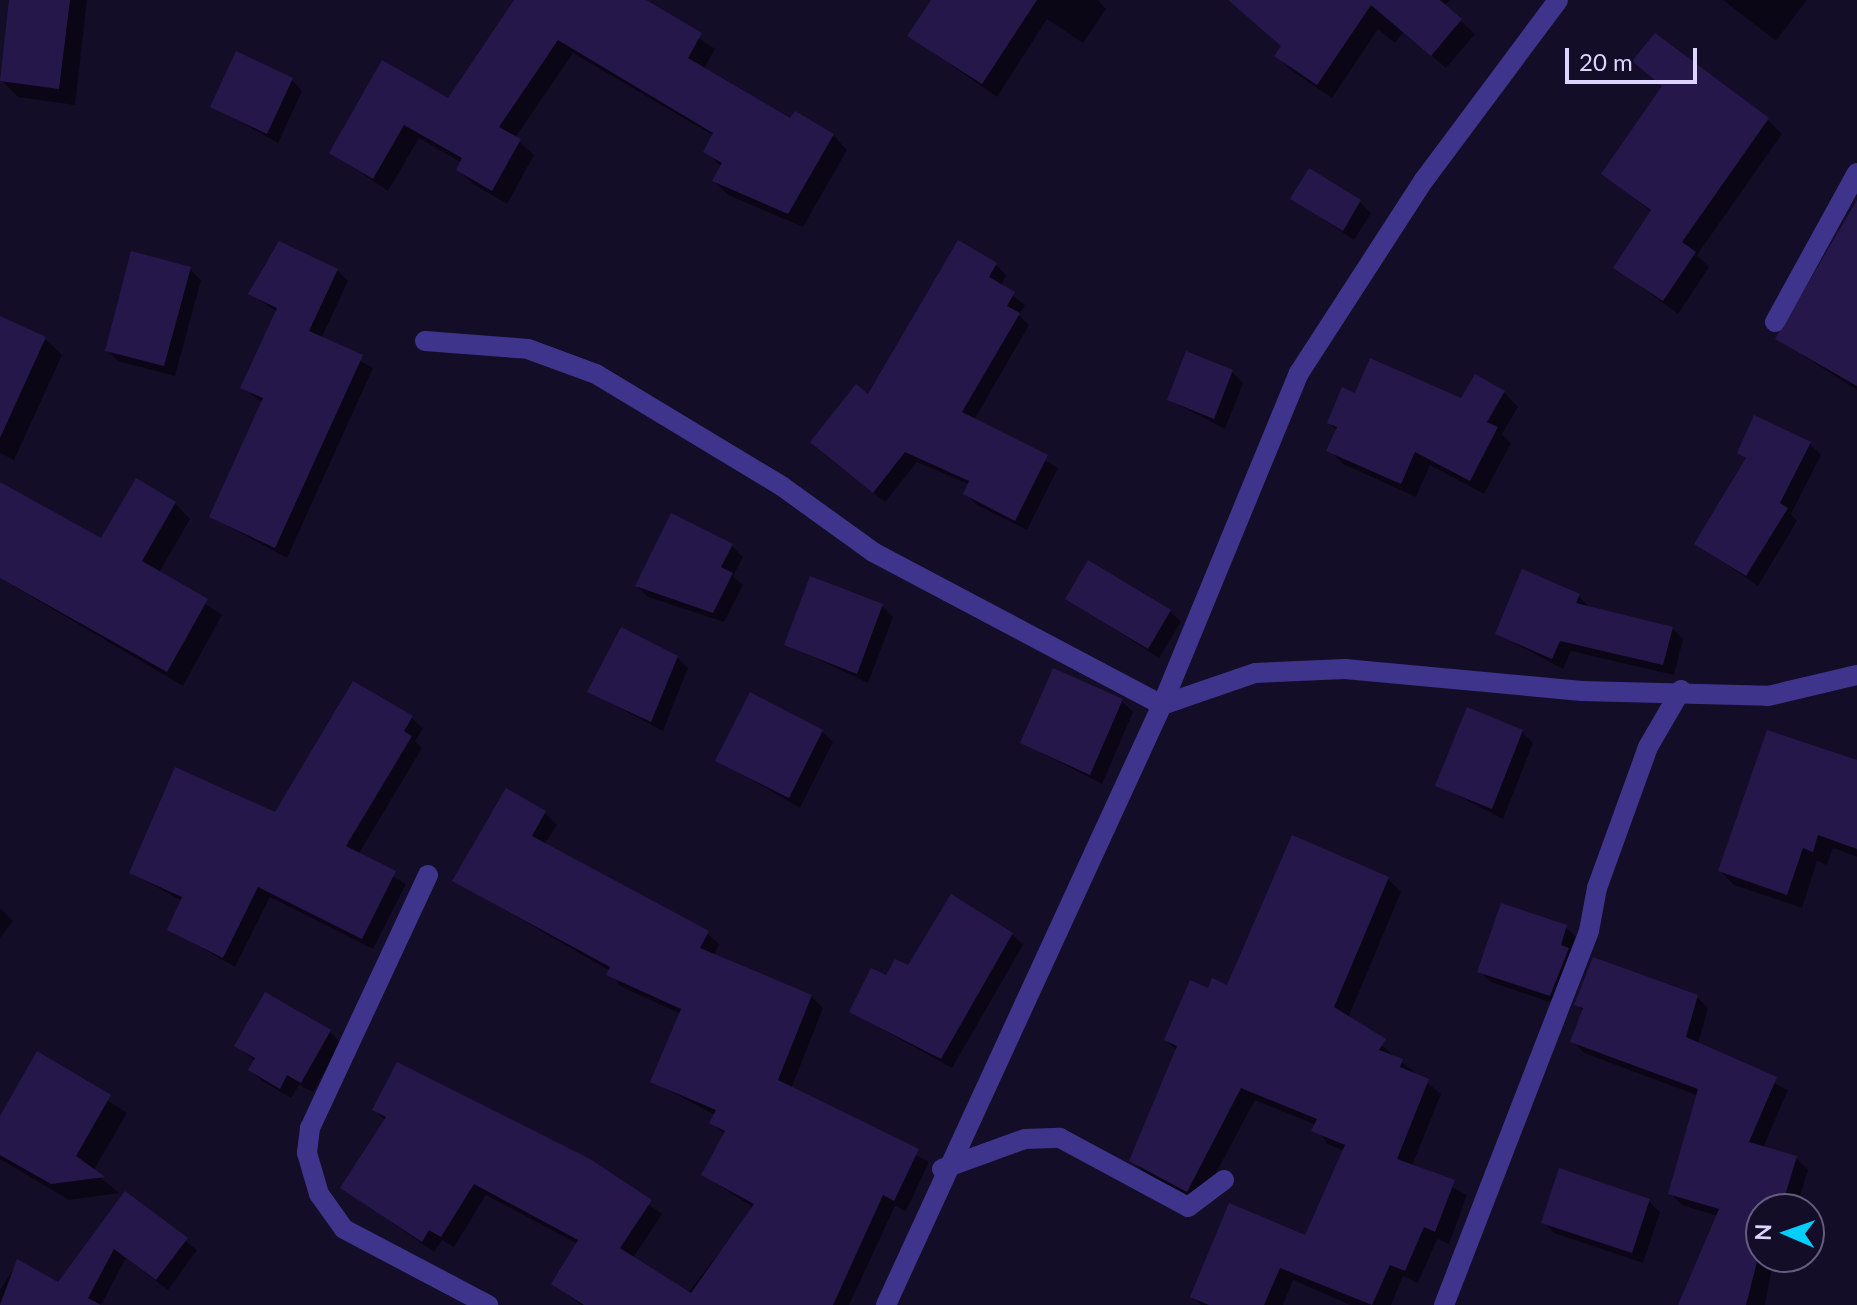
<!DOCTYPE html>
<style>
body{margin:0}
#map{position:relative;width:1857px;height:1305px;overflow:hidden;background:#140d28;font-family:Lato,sans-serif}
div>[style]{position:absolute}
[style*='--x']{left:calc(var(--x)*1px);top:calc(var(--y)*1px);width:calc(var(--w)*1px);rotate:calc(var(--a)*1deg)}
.shadow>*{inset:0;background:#0007}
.building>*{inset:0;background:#26174b}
.street>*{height:20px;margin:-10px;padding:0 10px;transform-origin:10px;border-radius:10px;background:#3f348b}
span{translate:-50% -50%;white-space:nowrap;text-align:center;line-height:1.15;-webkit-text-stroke:8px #140d28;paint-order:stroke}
.north{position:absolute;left:1745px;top:1193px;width:80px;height:80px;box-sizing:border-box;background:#140d28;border:2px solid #645d7e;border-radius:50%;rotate:272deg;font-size:22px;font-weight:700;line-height:32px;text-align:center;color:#ddd4ff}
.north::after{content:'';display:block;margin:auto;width:28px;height:36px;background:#00cfff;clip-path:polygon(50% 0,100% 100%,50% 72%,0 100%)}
.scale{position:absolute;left:1565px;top:48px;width:132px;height:36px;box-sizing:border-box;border:4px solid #ddd4ff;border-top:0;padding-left:10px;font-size:24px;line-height:28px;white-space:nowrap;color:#ddd4ff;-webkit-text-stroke:6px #140d28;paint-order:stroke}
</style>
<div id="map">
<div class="shadow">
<div style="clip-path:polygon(11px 0,87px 0,75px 105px,18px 97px,2px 81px)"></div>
<div style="clip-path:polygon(517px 0,648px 4px,715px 49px,703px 70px,791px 121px,833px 135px,847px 150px,803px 227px,728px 195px,714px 181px,722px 167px,705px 151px,714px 136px,573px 53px,515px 138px,534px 155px,507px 204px,473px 184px,459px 170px,462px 163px,419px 138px,388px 191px,332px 153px,449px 100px)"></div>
<div style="clip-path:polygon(933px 0,1098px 0,1106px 9px,1083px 43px,1047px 19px,997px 97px,910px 36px)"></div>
<div style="clip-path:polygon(1228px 0,1450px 0,1444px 6px,1475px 34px,1446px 68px,1404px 32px,1395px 43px,1378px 29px,1332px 98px,1291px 70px,1277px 56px,1283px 47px)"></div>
<div style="clip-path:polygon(1723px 0,1807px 0,1776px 41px)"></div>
<div style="clip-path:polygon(291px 79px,302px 91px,278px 143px,212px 106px)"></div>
<div style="clip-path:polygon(1768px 120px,1782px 134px,1697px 255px,1709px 267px,1678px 314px,1615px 267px,1652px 212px,1603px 173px)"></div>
<div style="clip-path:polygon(1293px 199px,1360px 202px,1371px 213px,1354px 240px)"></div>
<div style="clip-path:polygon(1857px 213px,1857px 390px,1777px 339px)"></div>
<div style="clip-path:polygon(995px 264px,1006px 275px,1001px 286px,1025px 305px,1019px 315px,1029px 325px,974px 420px,1058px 468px,1027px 530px,977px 505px,966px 494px,970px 485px,917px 462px,885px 502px,823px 453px)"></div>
<div style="clip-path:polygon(190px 269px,201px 280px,175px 376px,118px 361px,107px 350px)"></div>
<div style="clip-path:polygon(337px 270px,348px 281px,321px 339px,373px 368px,287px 558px,211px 517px,263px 403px,243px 388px,277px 312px,251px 294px)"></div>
<div style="clip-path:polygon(0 318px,45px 339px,62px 355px,14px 460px,0 453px)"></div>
<div style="clip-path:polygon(1232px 372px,1243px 383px,1225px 429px,1169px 400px)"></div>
<div style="clip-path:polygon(1504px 392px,1518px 407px,1502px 434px,1511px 443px,1484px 494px,1430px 465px,1416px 497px,1343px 464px,1329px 450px,1337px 431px,1329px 423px,1356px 395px,1462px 401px)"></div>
<div style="clip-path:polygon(1810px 444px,1821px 455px,1791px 514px,1797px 521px,1758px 586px,1696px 544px,1747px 460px,1740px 453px)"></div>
<div style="clip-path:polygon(175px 503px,190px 519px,159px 573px,222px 615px,183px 686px,0 578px,0 566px,102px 541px)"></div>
<div style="clip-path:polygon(732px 546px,743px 557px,733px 576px,743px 585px,724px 622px,648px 597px,637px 586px)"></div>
<div style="clip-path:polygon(1578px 596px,1589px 607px,1672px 628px,1683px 639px,1674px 675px,1571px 651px,1563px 669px,1497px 634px)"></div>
<div style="clip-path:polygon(1068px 599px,1170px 611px,1181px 622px,1159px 658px)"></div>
<div style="clip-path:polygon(882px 606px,893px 617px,868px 683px,786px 644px)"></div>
<div style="clip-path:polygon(677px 657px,688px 668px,663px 731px,590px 692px)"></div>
<div style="clip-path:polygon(1122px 701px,1133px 712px,1102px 784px,1022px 743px)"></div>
<div style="clip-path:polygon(412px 718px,423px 729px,415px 741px,422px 748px,358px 855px,406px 884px,373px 949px,270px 897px,235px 967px,169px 929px,182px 901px,131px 873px,276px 814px)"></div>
<div style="clip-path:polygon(822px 731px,833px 742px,800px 808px,718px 760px)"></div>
<div style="clip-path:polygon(1522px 732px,1533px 743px,1503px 819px,1437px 785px)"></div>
<div style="clip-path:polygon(1857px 766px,1857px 857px,1833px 848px,1827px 865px,1817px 861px,1802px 908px,1734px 885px,1720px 871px)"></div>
<div style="clip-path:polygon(545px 813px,557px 825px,544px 845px,707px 933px,719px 944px,714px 956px,811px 996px,823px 1008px,791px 1089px,929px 1162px,906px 1211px,895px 1206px,849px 1305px,581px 1305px,554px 1284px,578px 1244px,486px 1195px,454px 1247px,442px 1240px,434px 1252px,343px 1188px,386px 1121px,374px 1110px,590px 1161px,662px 1214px,633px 1258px,688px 1293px,754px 1208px,703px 1175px,725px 1135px,712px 1122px,715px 1115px,653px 1082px,681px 1014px,620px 986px,610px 971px,455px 881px)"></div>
<div style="clip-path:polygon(1388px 879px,1401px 892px,1348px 1018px,1441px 1094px,1412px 1166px,1467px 1195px,1449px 1244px,1437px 1239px,1418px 1283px,1403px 1276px,1391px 1305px,1350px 1305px,1293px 1280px,1283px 1305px,1201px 1305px,1192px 1296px,1306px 1237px,1345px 1151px,1327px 1144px,1316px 1125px,1255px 1100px,1200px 1203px,1145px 1173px,1132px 1160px,1177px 1051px,1166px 1040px,1209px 991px,1228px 987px)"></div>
<div style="clip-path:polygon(0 908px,13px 921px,0 938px)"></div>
<div style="clip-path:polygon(1566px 927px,1577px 938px,1561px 1006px,1491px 982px,1479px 971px)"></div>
<div style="clip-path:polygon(1012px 934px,1023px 945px,952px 1068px,851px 1012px,887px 978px)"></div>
<div style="clip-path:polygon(1696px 996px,1708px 1008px,1698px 1044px,1788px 1090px,1763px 1148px,1796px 1158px,1808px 1170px,1796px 1209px,1761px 1209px,1761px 1257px,1774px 1257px,1765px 1305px,1680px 1305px,1718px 1216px,1682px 1205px,1670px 1193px,1699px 1096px,1584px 1053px,1573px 1041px,1583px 1011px,1577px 1004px)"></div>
<div style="clip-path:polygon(330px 1032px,341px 1043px,313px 1092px,299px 1085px,291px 1098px,262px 1081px,251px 1070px,255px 1061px,237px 1046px)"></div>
<div style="clip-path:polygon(38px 1054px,127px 1113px,93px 1171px,119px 1193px,69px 1200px,0 1159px,0 1120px)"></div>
<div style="clip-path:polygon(125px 1194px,197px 1250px,168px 1290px,126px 1258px,101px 1305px,0 1305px,0 1290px,18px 1262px,59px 1284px)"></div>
<div style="clip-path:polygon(1649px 1201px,1660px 1212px,1643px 1263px,1554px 1233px,1543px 1222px)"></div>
</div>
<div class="building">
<div style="clip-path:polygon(9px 0,70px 0,59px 89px,0 81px)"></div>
<div style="clip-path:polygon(514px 0,646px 0,702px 33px,688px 58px,790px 118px,795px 111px,834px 134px,788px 214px,712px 181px,722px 163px,703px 152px,713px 133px,558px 40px,499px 127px,521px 139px,492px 191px,456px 170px,462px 158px,404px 125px,373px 179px,329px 153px,382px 60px,448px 98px)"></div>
<div style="clip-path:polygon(931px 0,1037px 0,982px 84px,907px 36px)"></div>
<div style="clip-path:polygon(1228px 0,1440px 0,1462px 19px,1431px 56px,1371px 5px,1317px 85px,1274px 56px,1281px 46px)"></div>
<div style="clip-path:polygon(1655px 33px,1769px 118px,1682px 242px,1696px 252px,1663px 301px,1613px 268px,1651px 210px,1601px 174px,1662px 86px,1632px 61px)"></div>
<div style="clip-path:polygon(236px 51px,293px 78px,267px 134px,210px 107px)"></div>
<div style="clip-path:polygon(1309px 168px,1361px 200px,1343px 231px,1290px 199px)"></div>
<div style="clip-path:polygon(1857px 200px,1857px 386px,1775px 339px)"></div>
<div style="clip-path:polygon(958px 240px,997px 263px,989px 277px,1015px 292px,1007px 306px,1020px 313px,962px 412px,1048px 455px,1015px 521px,963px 494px,969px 481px,905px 452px,873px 493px,810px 442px,856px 384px,868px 394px)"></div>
<div style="clip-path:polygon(279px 241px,338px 269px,309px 331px,363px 355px,275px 548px,209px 517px,263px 398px,240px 388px,277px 308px,248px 294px)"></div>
<div style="clip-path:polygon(131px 251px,191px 267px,164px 366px,105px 351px)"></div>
<div style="clip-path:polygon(0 316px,46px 337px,0 438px)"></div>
<div style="clip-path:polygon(1186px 351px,1233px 370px,1214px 419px,1167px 400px)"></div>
<div style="clip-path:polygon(1370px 358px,1461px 398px,1475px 374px,1505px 391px,1487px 422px,1498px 427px,1470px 481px,1415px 452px,1401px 484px,1326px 451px,1337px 427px,1327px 423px,1342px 387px,1355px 393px)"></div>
<div style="clip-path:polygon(1754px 415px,1811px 442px,1780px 503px,1788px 508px,1746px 576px,1694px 544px,1746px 458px,1737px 453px)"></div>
<div style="clip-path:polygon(136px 478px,176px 502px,142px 561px,208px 599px,167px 672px,0 578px,0 482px,101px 538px)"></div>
<div style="clip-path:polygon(671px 513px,733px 544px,721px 567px,733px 573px,713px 613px,635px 586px)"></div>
<div style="clip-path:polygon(1088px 560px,1171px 610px,1148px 649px,1065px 599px)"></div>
<div style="clip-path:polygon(1522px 569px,1580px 594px,1576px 603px,1673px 627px,1663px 665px,1560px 641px,1552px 659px,1495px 634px)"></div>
<div style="clip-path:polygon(810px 576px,883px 604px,857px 674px,784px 645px)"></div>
<div style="clip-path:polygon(621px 627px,678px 656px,651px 722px,587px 692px)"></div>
<div style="clip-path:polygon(1053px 668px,1123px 699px,1090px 775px,1020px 743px)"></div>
<div style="clip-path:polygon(353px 681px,413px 716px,404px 731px,412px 736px,346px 846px,396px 871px,362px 939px,258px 887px,223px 958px,167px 930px,182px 897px,129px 873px,175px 767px,275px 812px)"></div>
<div style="clip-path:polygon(750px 692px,823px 730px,789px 798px,715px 761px)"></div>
<div style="clip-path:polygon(1467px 707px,1523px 730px,1492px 809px,1435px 786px)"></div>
<div style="clip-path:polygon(1767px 730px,1857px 760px,1857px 849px,1818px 835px,1813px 852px,1803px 848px,1787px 895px,1718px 871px)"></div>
<div style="clip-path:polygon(506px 788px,546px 811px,532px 836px,709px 931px,700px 948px,812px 995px,778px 1080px,919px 1149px,894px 1201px,883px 1195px,833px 1305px,584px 1305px,551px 1284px,578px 1240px,474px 1184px,441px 1237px,429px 1230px,422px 1242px,340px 1188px,386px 1117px,372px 1110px,397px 1062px,590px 1159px,652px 1200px,620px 1248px,691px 1293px,754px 1204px,701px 1175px,725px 1131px,709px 1123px,716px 1110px,650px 1082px,681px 1009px,606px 975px,610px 967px,452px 881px)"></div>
<div style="clip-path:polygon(1292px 835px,1389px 877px,1334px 1007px,1386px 1039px,1379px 1050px,1403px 1059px,1400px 1067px,1429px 1079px,1397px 1159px,1455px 1180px,1435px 1232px,1424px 1227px,1405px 1271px,1390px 1265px,1372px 1305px,1280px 1268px,1264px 1305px,1209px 1305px,1190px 1297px,1229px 1203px,1305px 1235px,1345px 1145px,1311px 1131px,1317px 1119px,1241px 1088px,1187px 1192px,1129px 1161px,1177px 1046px,1164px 1040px,1190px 980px,1208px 988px,1212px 978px,1227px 985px)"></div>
<div style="clip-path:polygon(951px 894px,1013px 933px,941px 1059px,849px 1012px,871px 968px,886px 975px,895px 959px,908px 965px)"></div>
<div style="clip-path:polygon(1501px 903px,1567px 925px,1561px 945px,1569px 948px,1550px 996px,1477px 972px)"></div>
<div style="clip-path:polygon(1593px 957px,1698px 995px,1686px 1037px,1777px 1077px,1749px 1142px,1797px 1156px,1781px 1209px,1761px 1209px,1761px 1246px,1746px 1305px,1678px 1305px,1719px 1209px,1668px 1194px,1698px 1089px,1570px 1042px,1583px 1008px,1574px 1005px)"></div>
<div style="clip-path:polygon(265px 992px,331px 1030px,301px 1083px,287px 1075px,280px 1089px,248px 1070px,255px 1058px,234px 1046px)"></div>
<div style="clip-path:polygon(37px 1051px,111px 1095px,76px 1156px,105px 1177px,51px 1184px,0 1155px,0 1116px)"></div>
<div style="clip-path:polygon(1559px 1168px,1650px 1199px,1632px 1253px,1541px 1223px)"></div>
<div style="clip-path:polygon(125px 1191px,188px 1238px,156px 1280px,114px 1249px,88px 1298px,101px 1305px,0 1305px,17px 1259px,58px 1282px)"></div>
</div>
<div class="street">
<div style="--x:1775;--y:322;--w:170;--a:-61.2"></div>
<div style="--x:425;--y:341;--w:103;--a:4.4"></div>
<div style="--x:528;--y:349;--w:72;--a:20.2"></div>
<div style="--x:596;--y:374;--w:218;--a:31.1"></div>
<div style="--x:783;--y:487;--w:111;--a:35.8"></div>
<div style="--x:873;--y:552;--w:327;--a:27.9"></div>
<div style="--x:1162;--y:705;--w:98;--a:-19"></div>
<div style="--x:1255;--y:673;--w:90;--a:-2.5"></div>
<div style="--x:1345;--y:669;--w:238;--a:5.3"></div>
<div style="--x:1582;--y:691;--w:186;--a:1.5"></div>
<div style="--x:1768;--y:696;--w:91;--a:-13.3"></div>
<div style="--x:428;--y:875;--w:279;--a:115"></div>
<div style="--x:310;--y:1128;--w:25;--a:97"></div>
<div style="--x:307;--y:1153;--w:43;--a:73.7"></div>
<div style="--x:319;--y:1194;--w:43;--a:54.5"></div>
<div style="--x:344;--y:1229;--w:163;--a:27.8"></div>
<div style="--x:942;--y:1169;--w:88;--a:-19.9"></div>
<div style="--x:1025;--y:1139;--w:35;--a:-2"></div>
<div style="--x:1060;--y:1138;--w:145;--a:28.3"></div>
<div style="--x:1188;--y:1207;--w:45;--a:-36.9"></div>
<div style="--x:886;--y:1305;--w:660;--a:-65.3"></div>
<div style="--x:1162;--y:705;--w:359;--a:-67.6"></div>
<div style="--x:1299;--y:373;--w:230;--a:-57.1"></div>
<div style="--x:1424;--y:180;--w:224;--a:-53.3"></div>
<div style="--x:1444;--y:1305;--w:401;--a:-68.8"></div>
<div style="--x:1589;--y:931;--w:44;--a:-79.5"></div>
<div style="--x:1597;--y:888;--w:150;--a:-70.1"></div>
<div style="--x:1648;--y:747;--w:66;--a:-59.9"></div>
</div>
<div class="north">N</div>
<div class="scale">20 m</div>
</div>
